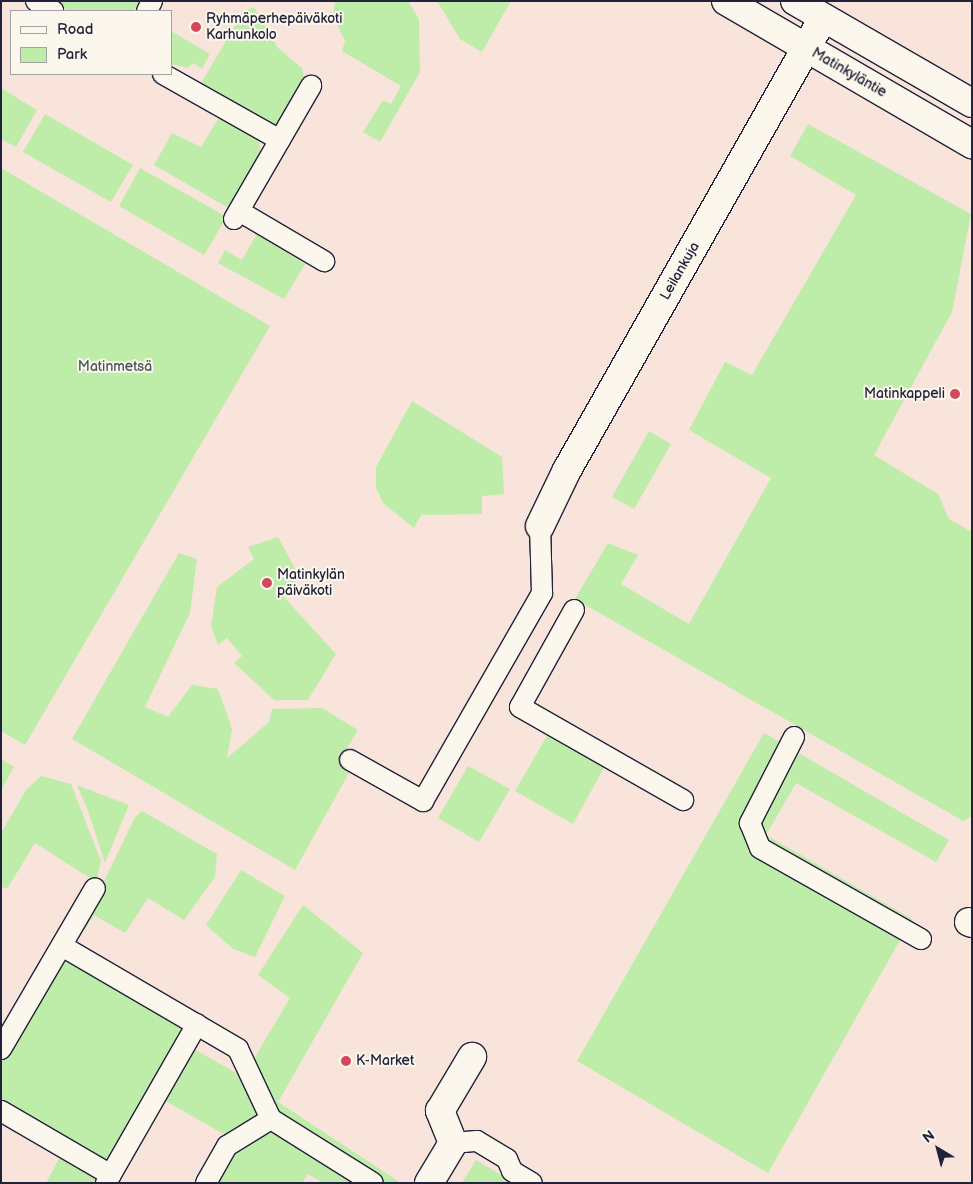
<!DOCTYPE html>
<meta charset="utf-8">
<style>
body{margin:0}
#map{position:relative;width:973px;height:1184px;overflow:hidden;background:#f9e4db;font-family:"Balsamiq Sans",sans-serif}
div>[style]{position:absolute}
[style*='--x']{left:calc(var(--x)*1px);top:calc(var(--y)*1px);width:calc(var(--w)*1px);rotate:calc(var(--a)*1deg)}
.green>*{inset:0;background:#beeca9}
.roads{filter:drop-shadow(1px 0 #22223b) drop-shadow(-1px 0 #22223b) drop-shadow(0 1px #22223b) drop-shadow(0 -1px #22223b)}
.lane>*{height:20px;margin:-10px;padding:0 10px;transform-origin:10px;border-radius:10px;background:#fbf7ec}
.street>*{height:28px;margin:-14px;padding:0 14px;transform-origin:14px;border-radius:14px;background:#fbf7ec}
.secondary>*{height:28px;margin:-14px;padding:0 14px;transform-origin:14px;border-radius:14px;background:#fbf7ec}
.dots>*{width:14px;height:14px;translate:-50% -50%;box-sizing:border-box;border:2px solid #fbf7ec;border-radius:50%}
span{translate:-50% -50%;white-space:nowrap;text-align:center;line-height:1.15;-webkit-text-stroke:4px #fbf7ec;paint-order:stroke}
.poi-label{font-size:14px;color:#22223b}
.left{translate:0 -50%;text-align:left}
.right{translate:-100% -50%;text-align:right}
.street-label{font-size:14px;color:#22223b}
.park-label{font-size:14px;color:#495456}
.frame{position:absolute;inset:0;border:2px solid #22223b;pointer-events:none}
.legend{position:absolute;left:10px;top:10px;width:162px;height:65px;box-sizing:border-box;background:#fbf7ec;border:1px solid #a4a2a5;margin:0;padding:6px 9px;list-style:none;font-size:15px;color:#22223b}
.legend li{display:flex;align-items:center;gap:10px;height:25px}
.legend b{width:25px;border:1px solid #a4a2a5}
.north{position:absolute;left:913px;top:1124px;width:50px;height:50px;-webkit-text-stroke:4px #fbf7ec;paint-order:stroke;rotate:323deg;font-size:14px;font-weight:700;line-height:20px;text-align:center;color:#22223b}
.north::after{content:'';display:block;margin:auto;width:18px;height:22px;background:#22223b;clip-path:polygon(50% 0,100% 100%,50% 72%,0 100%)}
</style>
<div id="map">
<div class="green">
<div style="clip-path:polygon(53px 1px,140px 1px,134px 11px,70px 11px)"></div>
<div style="clip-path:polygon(335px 1px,408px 1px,419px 19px,420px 72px,380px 142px,363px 132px,383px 100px,391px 104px,401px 86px,342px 51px,345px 41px,333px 17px)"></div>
<div style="clip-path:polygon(437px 1px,511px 1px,482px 52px,460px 39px)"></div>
<div style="clip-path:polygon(254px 7px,278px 48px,302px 68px,304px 78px,275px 132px,198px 88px,244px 11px)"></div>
<div style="clip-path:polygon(171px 31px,210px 54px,202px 69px,193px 63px,188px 68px,171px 64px)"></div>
<div style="clip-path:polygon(1px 88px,37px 110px,16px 147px,1px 139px)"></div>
<div style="clip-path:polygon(45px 114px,133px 165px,111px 202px,23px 152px)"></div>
<div style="clip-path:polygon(220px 116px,259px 137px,261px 157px,232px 210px,154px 165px,172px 133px,201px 147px)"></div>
<div style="clip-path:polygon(808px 124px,971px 214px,952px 312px,874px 455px,938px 494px,949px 519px,972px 532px,972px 816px,963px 821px,575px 599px,608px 543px,638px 555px,621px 584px,689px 624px,771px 478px,689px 430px,725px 362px,752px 375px,856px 195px,790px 156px)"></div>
<div style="clip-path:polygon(1px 168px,270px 326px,25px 745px,1px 731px)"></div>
<div style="clip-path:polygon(140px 168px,227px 217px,204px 255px,119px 206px)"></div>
<div style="clip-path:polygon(257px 234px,305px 264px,284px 299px,218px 263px,225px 250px,242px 260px)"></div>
<div style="clip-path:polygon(412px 401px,502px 457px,504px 494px,482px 496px,482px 514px,421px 515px,414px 528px,383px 503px,376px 488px,376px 467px)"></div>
<div style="clip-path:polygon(649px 431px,671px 444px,634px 509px,612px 497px)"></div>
<div style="clip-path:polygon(278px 537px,300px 578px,281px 594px,336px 654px,308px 700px,274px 700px,234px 663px,242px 656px,227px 638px,218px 645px,211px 626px,217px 587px,254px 559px,248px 547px)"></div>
<div style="clip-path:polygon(179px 553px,197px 559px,190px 613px,145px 707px,168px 717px,192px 685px,218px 689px,232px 729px,227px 758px,269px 722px,272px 709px,322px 708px,358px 730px,338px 763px,350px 771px,295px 870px,72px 739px)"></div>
<div style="clip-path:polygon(764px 733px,949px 840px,936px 862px,796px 783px,766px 835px,912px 919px,768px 1173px,577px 1061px)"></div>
<div style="clip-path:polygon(548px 734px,605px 766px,573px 824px,515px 791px)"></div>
<div style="clip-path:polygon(1px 759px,14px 767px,1px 790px)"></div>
<div style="clip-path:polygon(468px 766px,510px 789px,479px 842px,438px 818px)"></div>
<div style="clip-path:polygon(41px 776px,71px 784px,101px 861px,96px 882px,35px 843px,7px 889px,1px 886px,1px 833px,26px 790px)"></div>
<div style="clip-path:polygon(77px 785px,129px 805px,105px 863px,88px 811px)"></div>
<div style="clip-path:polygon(142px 811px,217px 854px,215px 877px,184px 920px,148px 898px,125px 933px,94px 915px,84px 931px,81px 929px,135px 817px)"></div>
<div style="clip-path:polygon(241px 870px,285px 896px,255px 957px,233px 949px,206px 925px)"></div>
<div style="clip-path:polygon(303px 905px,363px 953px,278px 1102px,401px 1183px,323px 1183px,308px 1174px,302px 1183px,212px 1183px,236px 1141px,162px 1099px,192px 1048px,243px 1077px,290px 998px,258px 975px)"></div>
<div style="clip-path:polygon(60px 956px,187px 1029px,107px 1169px,1px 1108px,1px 1054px)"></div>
<div style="clip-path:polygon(61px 1155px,97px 1176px,93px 1183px,46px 1183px)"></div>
<div style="clip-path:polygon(476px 1160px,515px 1183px,462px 1183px)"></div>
</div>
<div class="roads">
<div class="lane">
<div style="--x:36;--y:1;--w:20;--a:30"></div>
<div style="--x:147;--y:11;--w:11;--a:-63"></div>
<div style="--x:163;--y:74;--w:134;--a:29.4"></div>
<div style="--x:239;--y:211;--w:99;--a:30.5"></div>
<div style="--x:234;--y:219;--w:154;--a:-59.9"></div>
<div style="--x:574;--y:610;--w:111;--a:119.1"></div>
<div style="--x:520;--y:707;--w:188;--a:29.7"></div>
<div style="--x:794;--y:737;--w:97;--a:117.1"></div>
<div style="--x:750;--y:823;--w:27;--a:68"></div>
<div style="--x:760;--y:848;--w:185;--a:29.5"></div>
<div style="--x:350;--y:760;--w:84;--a:29.3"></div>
<div style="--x:423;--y:801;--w:240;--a:-60.2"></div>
<div style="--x:542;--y:593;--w:67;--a:-91.7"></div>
<div style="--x:62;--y:946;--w:204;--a:30.3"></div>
<div style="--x:238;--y:1049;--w:77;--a:64.8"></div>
<div style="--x:271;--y:1119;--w:120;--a:32.1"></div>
<div style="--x:1;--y:1049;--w:186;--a:-59.7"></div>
<div style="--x:1;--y:1111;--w:127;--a:30.2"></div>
<div style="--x:453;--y:1143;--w:24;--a:-5"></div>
<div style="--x:477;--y:1141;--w:35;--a:31"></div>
<div style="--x:507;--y:1159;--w:13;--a:67"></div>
<div style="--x:512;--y:1171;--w:23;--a:31"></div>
<div style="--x:106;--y:1183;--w:183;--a:-60.2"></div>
<div style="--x:206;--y:1183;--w:43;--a:-60.4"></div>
<div style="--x:227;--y:1146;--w:52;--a:-31.5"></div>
</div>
<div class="street">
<div style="--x:540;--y:526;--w:62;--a:-64.3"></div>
<div style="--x:567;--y:470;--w:519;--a:-60.47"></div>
<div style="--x:969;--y:922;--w:3;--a:18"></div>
<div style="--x:429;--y:1183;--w:47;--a:-59"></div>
<div style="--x:453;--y:1143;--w:35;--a:-112"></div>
<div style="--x:440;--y:1111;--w:63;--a:-59.3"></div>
</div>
<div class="secondary">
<div style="--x:726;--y:1;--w:285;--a:30.2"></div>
<div style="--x:795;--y:1;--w:204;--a:30"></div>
</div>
</div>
<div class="dots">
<div style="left:196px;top:27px;background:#d1495b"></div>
<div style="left:955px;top:394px;background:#d1495b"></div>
<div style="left:267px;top:583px;background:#d1495b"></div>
<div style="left:346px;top:1061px;background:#d1495b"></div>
</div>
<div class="poi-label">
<span class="left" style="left:206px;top:27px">Ryhmäperhepäiväkoti<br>Karhunkolo</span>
<span class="right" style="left:945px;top:394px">Matinkappeli</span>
<span class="left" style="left:277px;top:583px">Matinkylän<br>päiväkoti</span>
<span class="left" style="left:356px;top:1061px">K-Market</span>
</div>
<div class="street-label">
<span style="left:849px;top:73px;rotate:30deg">Matinkyläntie</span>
<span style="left:680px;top:271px;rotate:-60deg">Leilankuja</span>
</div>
<div class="park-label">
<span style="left:115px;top:367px">Matinmetsä</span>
</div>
<div class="frame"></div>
<ul class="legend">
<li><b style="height:6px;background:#fbf7ec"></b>Road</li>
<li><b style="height:14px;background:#beeca9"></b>Park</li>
</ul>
<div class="north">N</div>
</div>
